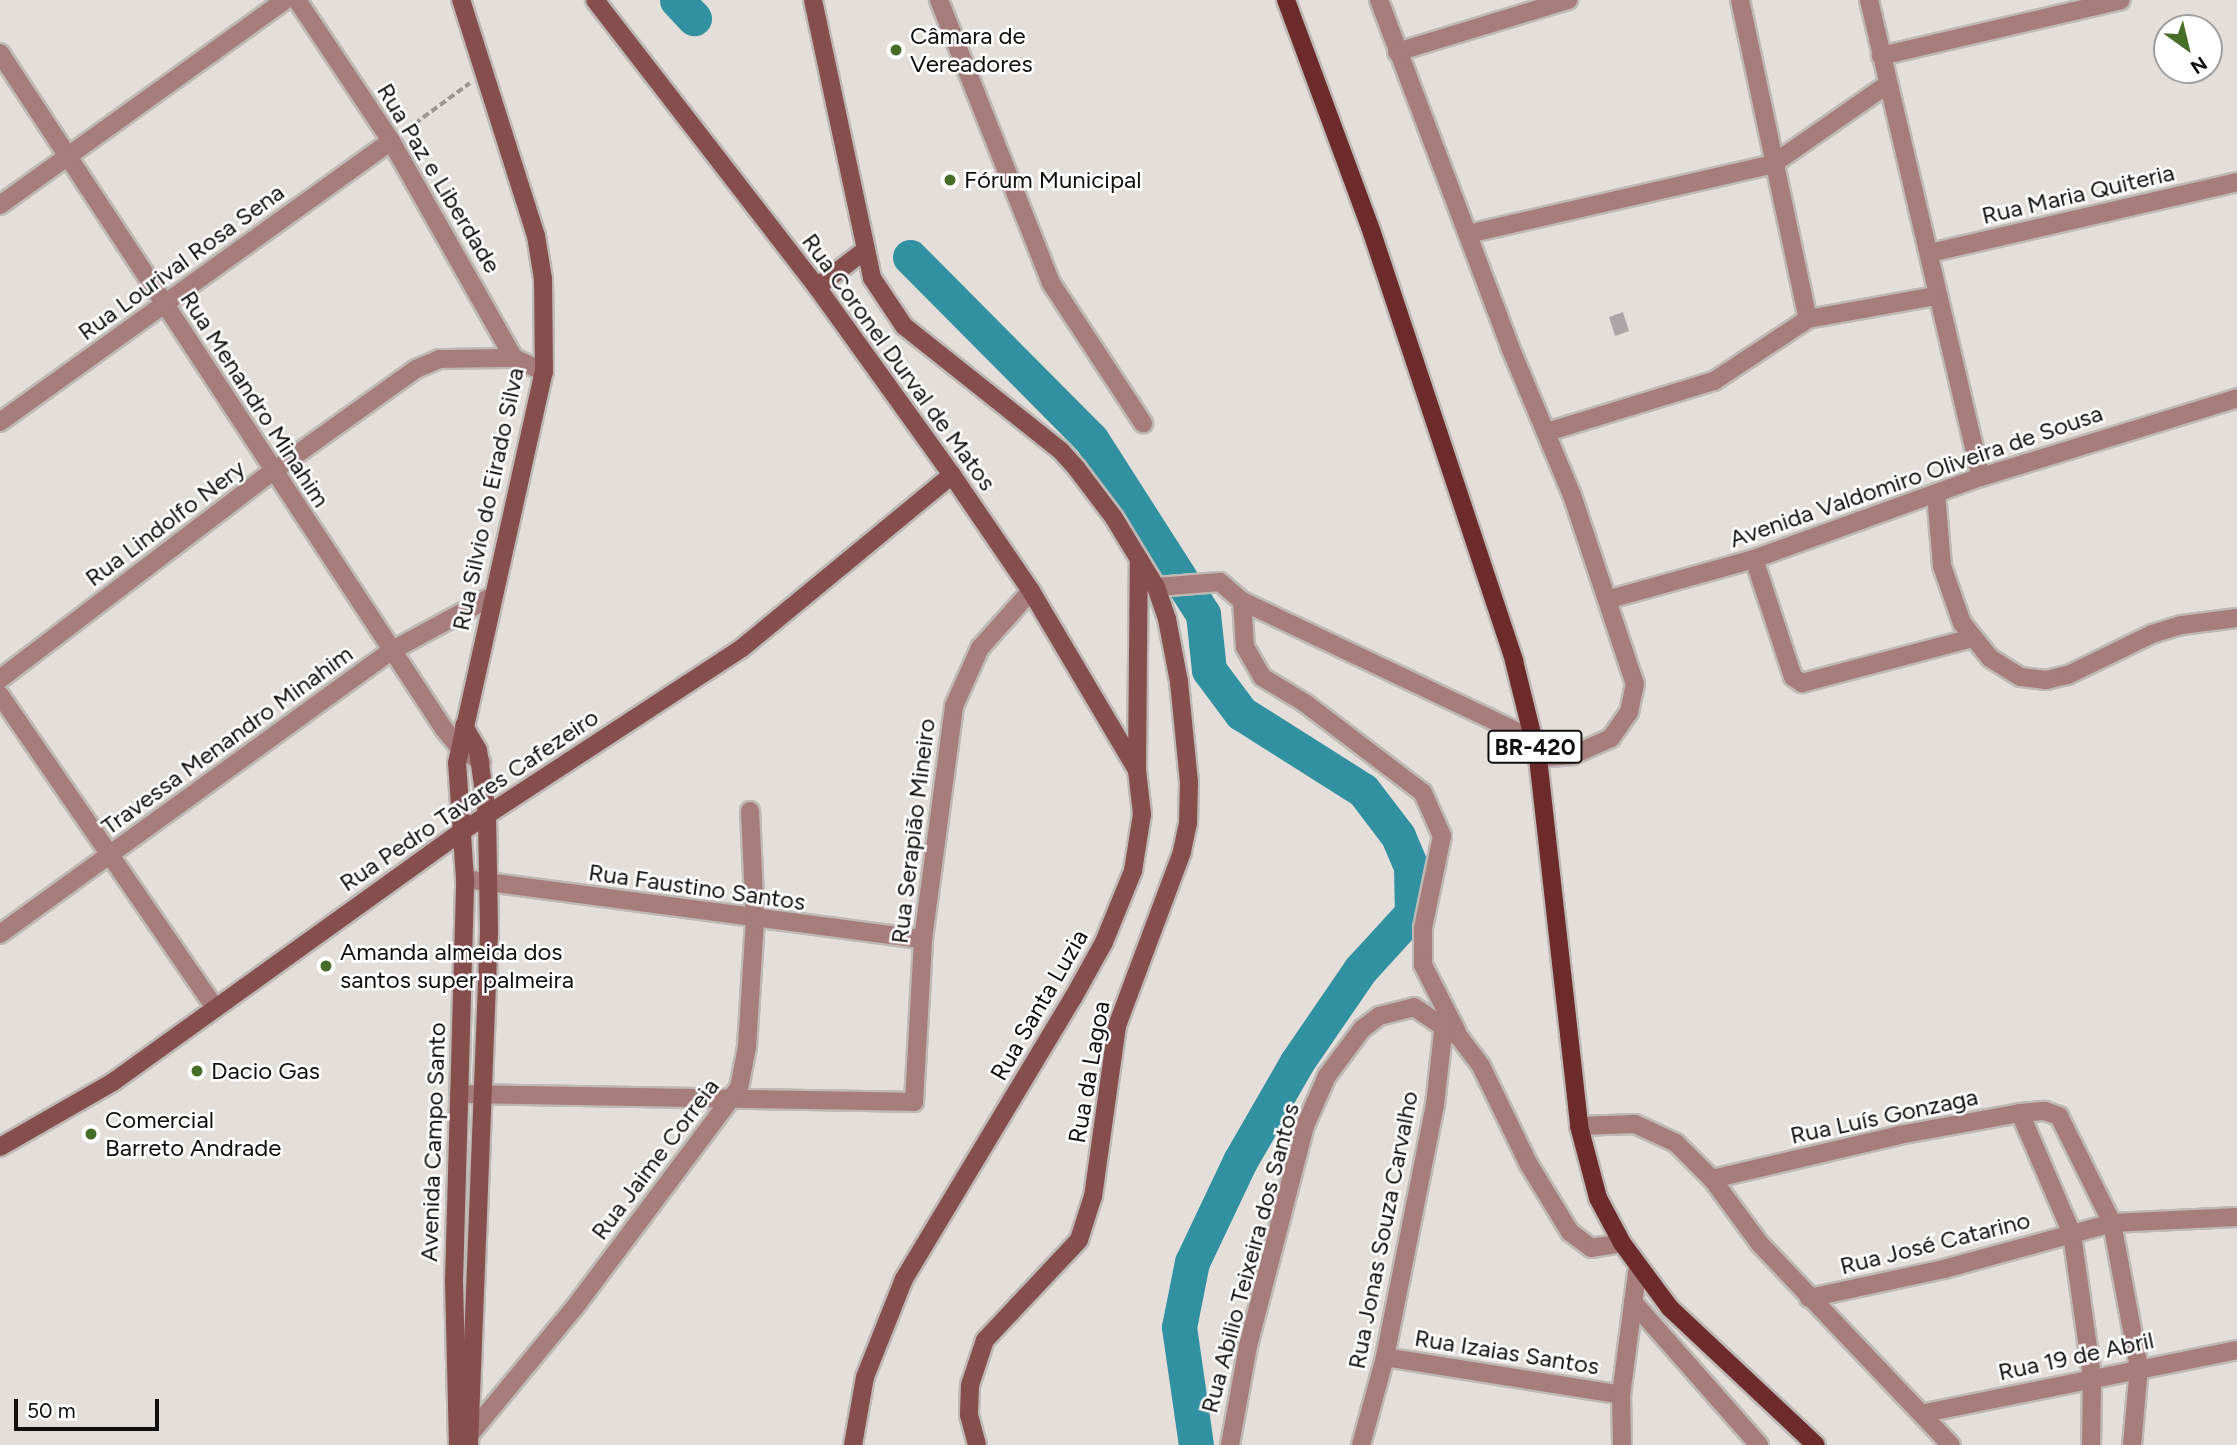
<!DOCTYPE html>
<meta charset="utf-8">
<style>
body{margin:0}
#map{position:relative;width:2237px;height:1445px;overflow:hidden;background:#e4deda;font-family:Figtree,sans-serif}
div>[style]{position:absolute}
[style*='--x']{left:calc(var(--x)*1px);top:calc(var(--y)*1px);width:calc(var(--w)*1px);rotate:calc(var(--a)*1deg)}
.river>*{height:35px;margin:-17.5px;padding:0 17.5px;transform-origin:17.5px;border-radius:17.5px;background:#3291a1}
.building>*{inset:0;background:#aca5a7}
.path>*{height:3.5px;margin-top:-1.75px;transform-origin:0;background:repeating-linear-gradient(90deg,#9b9693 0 7px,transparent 0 10.5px)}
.roads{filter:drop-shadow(2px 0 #beb9b5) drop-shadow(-2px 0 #beb9b5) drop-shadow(0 2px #beb9b5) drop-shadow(0 -2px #beb9b5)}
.street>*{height:18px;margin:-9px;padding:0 9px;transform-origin:9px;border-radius:9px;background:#a67d7b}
.secondary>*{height:18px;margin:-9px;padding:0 9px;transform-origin:9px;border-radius:9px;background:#864e4d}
.primary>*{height:18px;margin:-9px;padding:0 9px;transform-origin:9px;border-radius:9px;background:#6e2b2c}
.dots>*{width:19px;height:19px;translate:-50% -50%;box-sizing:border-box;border:4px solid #fff;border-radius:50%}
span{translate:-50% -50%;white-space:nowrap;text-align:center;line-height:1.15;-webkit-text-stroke:5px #fff;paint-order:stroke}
.shield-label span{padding:2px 5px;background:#fff;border:2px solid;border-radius:5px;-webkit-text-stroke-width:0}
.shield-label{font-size:23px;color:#110f0e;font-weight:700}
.poi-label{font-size:24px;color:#110f0e}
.left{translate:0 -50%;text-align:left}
.street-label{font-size:24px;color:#110f0e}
.north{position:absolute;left:2153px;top:14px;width:70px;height:70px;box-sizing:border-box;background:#fff;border:2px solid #a09f9f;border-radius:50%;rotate:146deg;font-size:19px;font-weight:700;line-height:28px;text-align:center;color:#110f0e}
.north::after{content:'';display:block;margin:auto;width:24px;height:32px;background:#476e29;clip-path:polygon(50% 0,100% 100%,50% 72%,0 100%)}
.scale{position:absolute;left:14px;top:1399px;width:145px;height:32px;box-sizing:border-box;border:4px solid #110f0e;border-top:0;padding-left:9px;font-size:21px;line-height:24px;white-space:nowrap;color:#110f0e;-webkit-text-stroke:5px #fff;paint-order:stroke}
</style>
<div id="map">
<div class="river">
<div style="--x:677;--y:0;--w:25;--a:47"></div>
<div style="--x:910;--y:257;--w:257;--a:45.2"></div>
<div style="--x:1091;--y:439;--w:208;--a:57.4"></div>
<div style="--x:1203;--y:614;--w:56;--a:83.9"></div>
<div style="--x:1209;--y:670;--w:54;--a:53.3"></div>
<div style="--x:1241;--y:713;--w:144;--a:32.3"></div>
<div style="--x:1363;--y:790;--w:58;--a:52.7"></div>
<div style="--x:1398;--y:836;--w:34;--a:67"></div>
<div style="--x:1411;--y:867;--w:46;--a:88.8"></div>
<div style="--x:1412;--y:913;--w:77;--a:132.4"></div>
<div style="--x:1360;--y:970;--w:112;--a:124.4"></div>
<div style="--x:1297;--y:1062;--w:114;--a:119.9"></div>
<div style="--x:1240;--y:1161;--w:112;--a:115.4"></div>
<div style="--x:1192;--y:1262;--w:66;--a:101.3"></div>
<div style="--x:1179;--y:1327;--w:119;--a:81.8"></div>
</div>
<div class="building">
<div style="clip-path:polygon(1623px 312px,1629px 331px,1615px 336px,1609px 317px)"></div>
</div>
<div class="path">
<div style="--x:406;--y:130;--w:79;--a:-36.3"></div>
</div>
<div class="roads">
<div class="street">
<div style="--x:297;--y:0;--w:169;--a:56.3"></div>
<div style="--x:391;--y:141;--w:249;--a:60.5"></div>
<div style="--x:514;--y:358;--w:33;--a:25"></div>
<div style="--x:939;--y:0;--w:304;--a:68.4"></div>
<div style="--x:1051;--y:283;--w:168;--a:56.7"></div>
<div style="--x:1379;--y:0;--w:371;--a:69.3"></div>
<div style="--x:1510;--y:347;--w:160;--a:67.3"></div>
<div style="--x:1572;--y:495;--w:199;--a:71.6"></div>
<div style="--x:1635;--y:684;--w:29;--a:102"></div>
<div style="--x:1629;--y:712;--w:32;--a:125"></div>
<div style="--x:1611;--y:738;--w:42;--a:155.9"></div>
<div style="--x:1573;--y:755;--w:35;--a:175"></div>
<div style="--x:1740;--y:0;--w:326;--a:78"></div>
<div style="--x:1869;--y:0;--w:490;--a:76.8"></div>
<div style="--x:1397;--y:52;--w:179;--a:-16.9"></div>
<div style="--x:0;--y:53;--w:809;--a:56.7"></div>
<div style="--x:444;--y:729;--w:23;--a:50"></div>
<div style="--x:459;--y:747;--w:27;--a:34"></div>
<div style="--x:1881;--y:56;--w:246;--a:-13.1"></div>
<div style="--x:0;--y:205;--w:351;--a:-35.7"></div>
<div style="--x:1468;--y:234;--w:313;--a:-12.9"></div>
<div style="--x:1773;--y:164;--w:140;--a:-34.8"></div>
<div style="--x:1930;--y:253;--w:315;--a:-13"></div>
<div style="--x:0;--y:422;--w:481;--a:-35.7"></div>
<div style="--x:1547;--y:432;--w:175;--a:-17"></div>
<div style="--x:1714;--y:381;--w:113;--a:-33.4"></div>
<div style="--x:1808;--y:319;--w:130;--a:-10.2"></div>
<div style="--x:1936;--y:493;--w:73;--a:85.3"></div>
<div style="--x:1942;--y:566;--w:60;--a:70.7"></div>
<div style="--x:1962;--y:623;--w:45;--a:51.3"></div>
<div style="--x:1990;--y:658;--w:36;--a:32"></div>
<div style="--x:2021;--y:677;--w:25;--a:7"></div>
<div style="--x:2046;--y:680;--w:23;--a:-13"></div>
<div style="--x:2068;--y:675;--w:93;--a:-26"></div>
<div style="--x:2152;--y:634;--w:31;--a:-17"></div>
<div style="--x:2182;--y:625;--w:55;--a:-7.3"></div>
<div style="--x:1754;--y:559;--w:124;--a:71.7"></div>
<div style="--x:1793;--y:677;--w:11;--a:34"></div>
<div style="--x:1802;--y:683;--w:176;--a:-14.8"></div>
<div style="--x:1156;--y:587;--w:64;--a:-4.5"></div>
<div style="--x:1220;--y:582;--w:29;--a:41"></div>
<div style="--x:1242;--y:601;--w:322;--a:25.4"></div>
<div style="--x:1610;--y:599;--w:149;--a:-15.5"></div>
<div style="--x:1754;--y:559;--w:241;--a:-19.9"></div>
<div style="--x:1981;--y:477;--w:268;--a:-17.1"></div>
<div style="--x:1242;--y:601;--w:46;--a:86.3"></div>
<div style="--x:1245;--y:647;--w:34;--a:60"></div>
<div style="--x:1262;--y:677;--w:50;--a:31.2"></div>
<div style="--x:1305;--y:703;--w:148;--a:37.3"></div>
<div style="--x:1423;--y:793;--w:47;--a:66.2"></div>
<div style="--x:1442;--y:836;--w:94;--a:101.7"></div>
<div style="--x:1423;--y:928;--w:37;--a:90"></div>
<div style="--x:1423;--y:965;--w:75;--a:63.1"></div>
<div style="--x:0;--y:679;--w:342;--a:-37.3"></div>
<div style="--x:272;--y:472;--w:177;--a:-35.6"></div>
<div style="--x:416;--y:369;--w:25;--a:-23"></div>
<div style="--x:439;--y:359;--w:75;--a:-0.8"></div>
<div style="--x:0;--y:695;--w:378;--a:55.5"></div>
<div style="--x:465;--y:879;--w:462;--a:7.5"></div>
<div style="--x:0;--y:934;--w:483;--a:-35.9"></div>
<div style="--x:391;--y:651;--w:114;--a:-28.4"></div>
<div style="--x:459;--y:1094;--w:455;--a:1"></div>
<div style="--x:914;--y:1102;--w:163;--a:-86.8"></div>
<div style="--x:923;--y:939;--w:235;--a:-82.4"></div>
<div style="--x:954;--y:706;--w:64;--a:-65.9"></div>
<div style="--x:980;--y:648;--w:76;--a:-48.2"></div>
<div style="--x:2020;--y:1113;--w:132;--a:66.7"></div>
<div style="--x:2072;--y:1234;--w:144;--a:82"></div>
<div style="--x:2092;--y:1377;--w:68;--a:90.8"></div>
<div style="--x:1579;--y:1126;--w:56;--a:-2"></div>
<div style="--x:1635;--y:1124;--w:45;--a:24.9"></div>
<div style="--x:1676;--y:1143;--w:51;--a:45"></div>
<div style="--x:1712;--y:1179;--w:81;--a:53.6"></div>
<div style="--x:1760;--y:1244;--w:277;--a:46.5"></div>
<div style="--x:1712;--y:1179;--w:192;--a:-13.2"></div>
<div style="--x:1899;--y:1135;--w:123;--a:-10.3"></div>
<div style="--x:2020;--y:1113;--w:25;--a:-5"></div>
<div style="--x:2045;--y:1111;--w:15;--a:20"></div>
<div style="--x:2059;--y:1116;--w:119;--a:63.6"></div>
<div style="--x:2112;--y:1223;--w:147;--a:79.4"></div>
<div style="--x:2139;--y:1367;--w:78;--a:95.1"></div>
<div style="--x:1809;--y:1298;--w:138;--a:-12.1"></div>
<div style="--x:1944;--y:1269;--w:174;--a:-15.3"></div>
<div style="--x:2112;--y:1223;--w:125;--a:-2.7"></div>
<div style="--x:1633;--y:1302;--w:191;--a:48.6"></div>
<div style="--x:1385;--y:1357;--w:239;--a:9.1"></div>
<div style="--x:1925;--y:1413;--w:318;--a:-11.4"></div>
<div style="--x:461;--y:1434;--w:10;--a:-6"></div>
<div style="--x:471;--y:1433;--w:163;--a:-50.5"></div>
<div style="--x:575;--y:1307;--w:274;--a:-53.2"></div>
<div style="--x:739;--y:1088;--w:42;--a:-79"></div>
<div style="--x:747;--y:1047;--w:127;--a:-86.4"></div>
<div style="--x:755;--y:920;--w:109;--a:-92.6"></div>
<div style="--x:1230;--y:1445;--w:101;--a:-79.7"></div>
<div style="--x:1248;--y:1346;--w:227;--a:-75.5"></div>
<div style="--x:1305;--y:1126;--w:55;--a:-66.3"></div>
<div style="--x:1327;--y:1076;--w:59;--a:-53.3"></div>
<div style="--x:1362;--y:1029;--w:21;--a:-37"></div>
<div style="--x:1379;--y:1016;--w:36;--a:-14"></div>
<div style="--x:1414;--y:1007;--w:55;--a:34"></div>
<div style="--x:1460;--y:1038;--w:35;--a:53"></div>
<div style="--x:1481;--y:1066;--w:108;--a:64.1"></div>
<div style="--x:1528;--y:1163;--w:81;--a:58.7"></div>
<div style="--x:1570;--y:1232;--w:26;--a:37"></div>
<div style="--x:1591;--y:1248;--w:31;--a:-9"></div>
<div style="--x:1361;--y:1445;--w:91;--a:-74.7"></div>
<div style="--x:1385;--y:1357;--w:257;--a:-78.8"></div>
<div style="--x:1435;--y:1105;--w:81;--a:-83.7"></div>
<div style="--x:1622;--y:1445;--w:50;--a:-91.1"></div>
<div style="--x:1621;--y:1395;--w:130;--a:-82.5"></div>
</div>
<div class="secondary">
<div style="--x:595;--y:0;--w:363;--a:52.3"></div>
<div style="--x:817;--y:287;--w:231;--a:54.3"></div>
<div style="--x:952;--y:475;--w:140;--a:55.7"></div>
<div style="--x:1031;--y:591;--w:208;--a:59.4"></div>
<div style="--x:813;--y:0;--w:284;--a:78"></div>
<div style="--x:872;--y:278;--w:58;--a:56.3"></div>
<div style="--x:904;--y:326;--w:201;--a:38.5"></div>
<div style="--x:1061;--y:451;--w:24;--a:48"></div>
<div style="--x:1077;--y:469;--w:61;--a:52.9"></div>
<div style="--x:1114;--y:518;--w:81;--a:58.7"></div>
<div style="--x:1156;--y:587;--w:34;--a:71"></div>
<div style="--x:1167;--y:619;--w:64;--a:79.2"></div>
<div style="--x:1179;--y:682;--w:101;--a:84.3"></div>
<div style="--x:1189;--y:783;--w:40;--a:91.4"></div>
<div style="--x:1188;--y:823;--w:30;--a:102"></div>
<div style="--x:1182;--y:852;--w:186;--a:110.5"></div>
<div style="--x:1117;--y:1026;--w:172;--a:98"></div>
<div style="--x:1093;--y:1196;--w:46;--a:107.7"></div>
<div style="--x:1079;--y:1240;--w:137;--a:133.2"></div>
<div style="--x:985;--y:1340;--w:47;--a:108.4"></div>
<div style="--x:970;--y:1385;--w:30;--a:92"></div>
<div style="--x:969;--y:1415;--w:31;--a:75"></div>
<div style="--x:817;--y:287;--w:59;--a:-37.5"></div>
<div style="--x:464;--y:726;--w:28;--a:60"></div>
<div style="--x:478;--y:750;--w:65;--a:82"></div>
<div style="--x:487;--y:814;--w:118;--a:89"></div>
<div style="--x:489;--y:932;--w:513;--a:92.23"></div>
<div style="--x:0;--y:1147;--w:130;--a:-29.9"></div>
<div style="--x:113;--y:1082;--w:432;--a:-35.7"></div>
<div style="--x:464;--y:830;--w:332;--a:-33.2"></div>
<div style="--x:742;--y:648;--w:272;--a:-39.5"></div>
<div style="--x:458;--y:1445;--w:164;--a:-91.4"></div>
<div style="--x:454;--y:1281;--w:402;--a:-88.4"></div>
<div style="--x:465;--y:879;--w:116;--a:-93.9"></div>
<div style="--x:457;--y:763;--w:401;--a:-77.5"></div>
<div style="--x:544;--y:372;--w:93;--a:-90.6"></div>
<div style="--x:543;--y:279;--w:44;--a:-99.2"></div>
<div style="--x:536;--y:236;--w:248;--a:-107.6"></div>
<div style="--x:853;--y:1445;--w:69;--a:-80"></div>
<div style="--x:865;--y:1377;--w:105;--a:-68.3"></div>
<div style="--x:904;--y:1279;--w:328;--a:-59"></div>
<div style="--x:1073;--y:998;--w:64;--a:-61"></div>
<div style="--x:1104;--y:942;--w:77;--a:-67.8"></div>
<div style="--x:1133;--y:871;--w:58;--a:-81"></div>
<div style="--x:1142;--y:814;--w:44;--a:-96.5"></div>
<div style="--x:1137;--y:770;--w:211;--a:-89.5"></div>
</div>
<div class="primary">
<div style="--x:1286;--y:0;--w:248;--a:69.7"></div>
<div style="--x:1372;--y:233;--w:451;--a:71.6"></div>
<div style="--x:1514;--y:661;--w:100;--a:76.1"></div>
<div style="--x:1538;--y:758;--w:370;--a:83.6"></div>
<div style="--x:1579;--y:1126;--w:74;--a:75.2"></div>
<div style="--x:1598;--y:1198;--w:51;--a:61.9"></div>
<div style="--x:1622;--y:1243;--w:81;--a:53.6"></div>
<div style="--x:1670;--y:1308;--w:200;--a:43.2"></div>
</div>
</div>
<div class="dots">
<div style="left:896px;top:50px;background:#476e29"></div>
<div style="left:950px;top:180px;background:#476e29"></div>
<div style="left:326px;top:966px;background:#476e29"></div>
<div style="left:197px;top:1071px;background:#476e29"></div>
<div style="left:91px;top:1134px;background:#476e29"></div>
</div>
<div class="shield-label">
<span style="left:1535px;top:747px">BR-420</span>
</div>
<div class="poi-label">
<span class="left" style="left:910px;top:50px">Câmara de<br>Vereadores</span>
<span class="left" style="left:964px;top:180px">Fórum Municipal</span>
<span class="left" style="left:340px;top:966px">Amanda almeida dos<br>santos super palmeira</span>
<span class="left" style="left:211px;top:1071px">Dacio Gas</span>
<span class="left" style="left:105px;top:1134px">Comercial<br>Barreto Andrade</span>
</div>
<div class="street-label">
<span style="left:439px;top:178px;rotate:59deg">Rua Paz e Liberdade</span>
<span style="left:2078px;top:194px;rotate:-13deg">Rua Maria Quiteria</span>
<span style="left:181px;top:262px;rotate:-36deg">Rua Lourival Rosa Sena</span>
<span style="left:899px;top:362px;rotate:54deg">Rua Coronel Durval de Matos</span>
<span style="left:255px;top:399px;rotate:57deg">Rua Menandro Minahim</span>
<span style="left:1916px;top:476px;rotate:-19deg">Avenida Valdomiro Oliveira de Sousa</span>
<span style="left:488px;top:499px;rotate:-78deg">Rua Silvio do Eirado Silva</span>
<span style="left:165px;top:523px;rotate:-37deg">Rua Lindolfo Nery</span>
<span style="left:227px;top:740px;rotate:-36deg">Travessa Menandro Minahim</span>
<span style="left:469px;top:800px;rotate:-34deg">Rua Pedro Tavares Cafezeiro</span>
<span style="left:913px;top:831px;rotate:-83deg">Rua Serapião Mineiro</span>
<span style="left:697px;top:887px;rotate:8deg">Rua Faustino Santos</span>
<span style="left:1039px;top:1005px;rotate:-60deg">Rua Santa Luzia</span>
<span style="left:1089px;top:1072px;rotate:-80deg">Rua da Lagoa</span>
<span style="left:1884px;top:1116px;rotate:-12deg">Rua Luís Gonzaga</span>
<span style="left:433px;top:1142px;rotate:-88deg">Avenida Campo Santo</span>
<span style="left:655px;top:1159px;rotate:-53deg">Rua Jaime Correia</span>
<span style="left:1383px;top:1230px;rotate:-79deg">Rua Jonas Souza Carvalho</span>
<span style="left:1935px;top:1243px;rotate:-14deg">Rua José Catarino</span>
<span style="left:1250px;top:1258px;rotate:-75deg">Rua Abilio Teixeira dos Santos</span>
<span style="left:1507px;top:1352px;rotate:9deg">Rua Izaias Santos</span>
<span style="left:2076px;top:1356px;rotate:-12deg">Rua 19 de Abril</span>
</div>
<div class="north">N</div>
<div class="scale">50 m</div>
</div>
